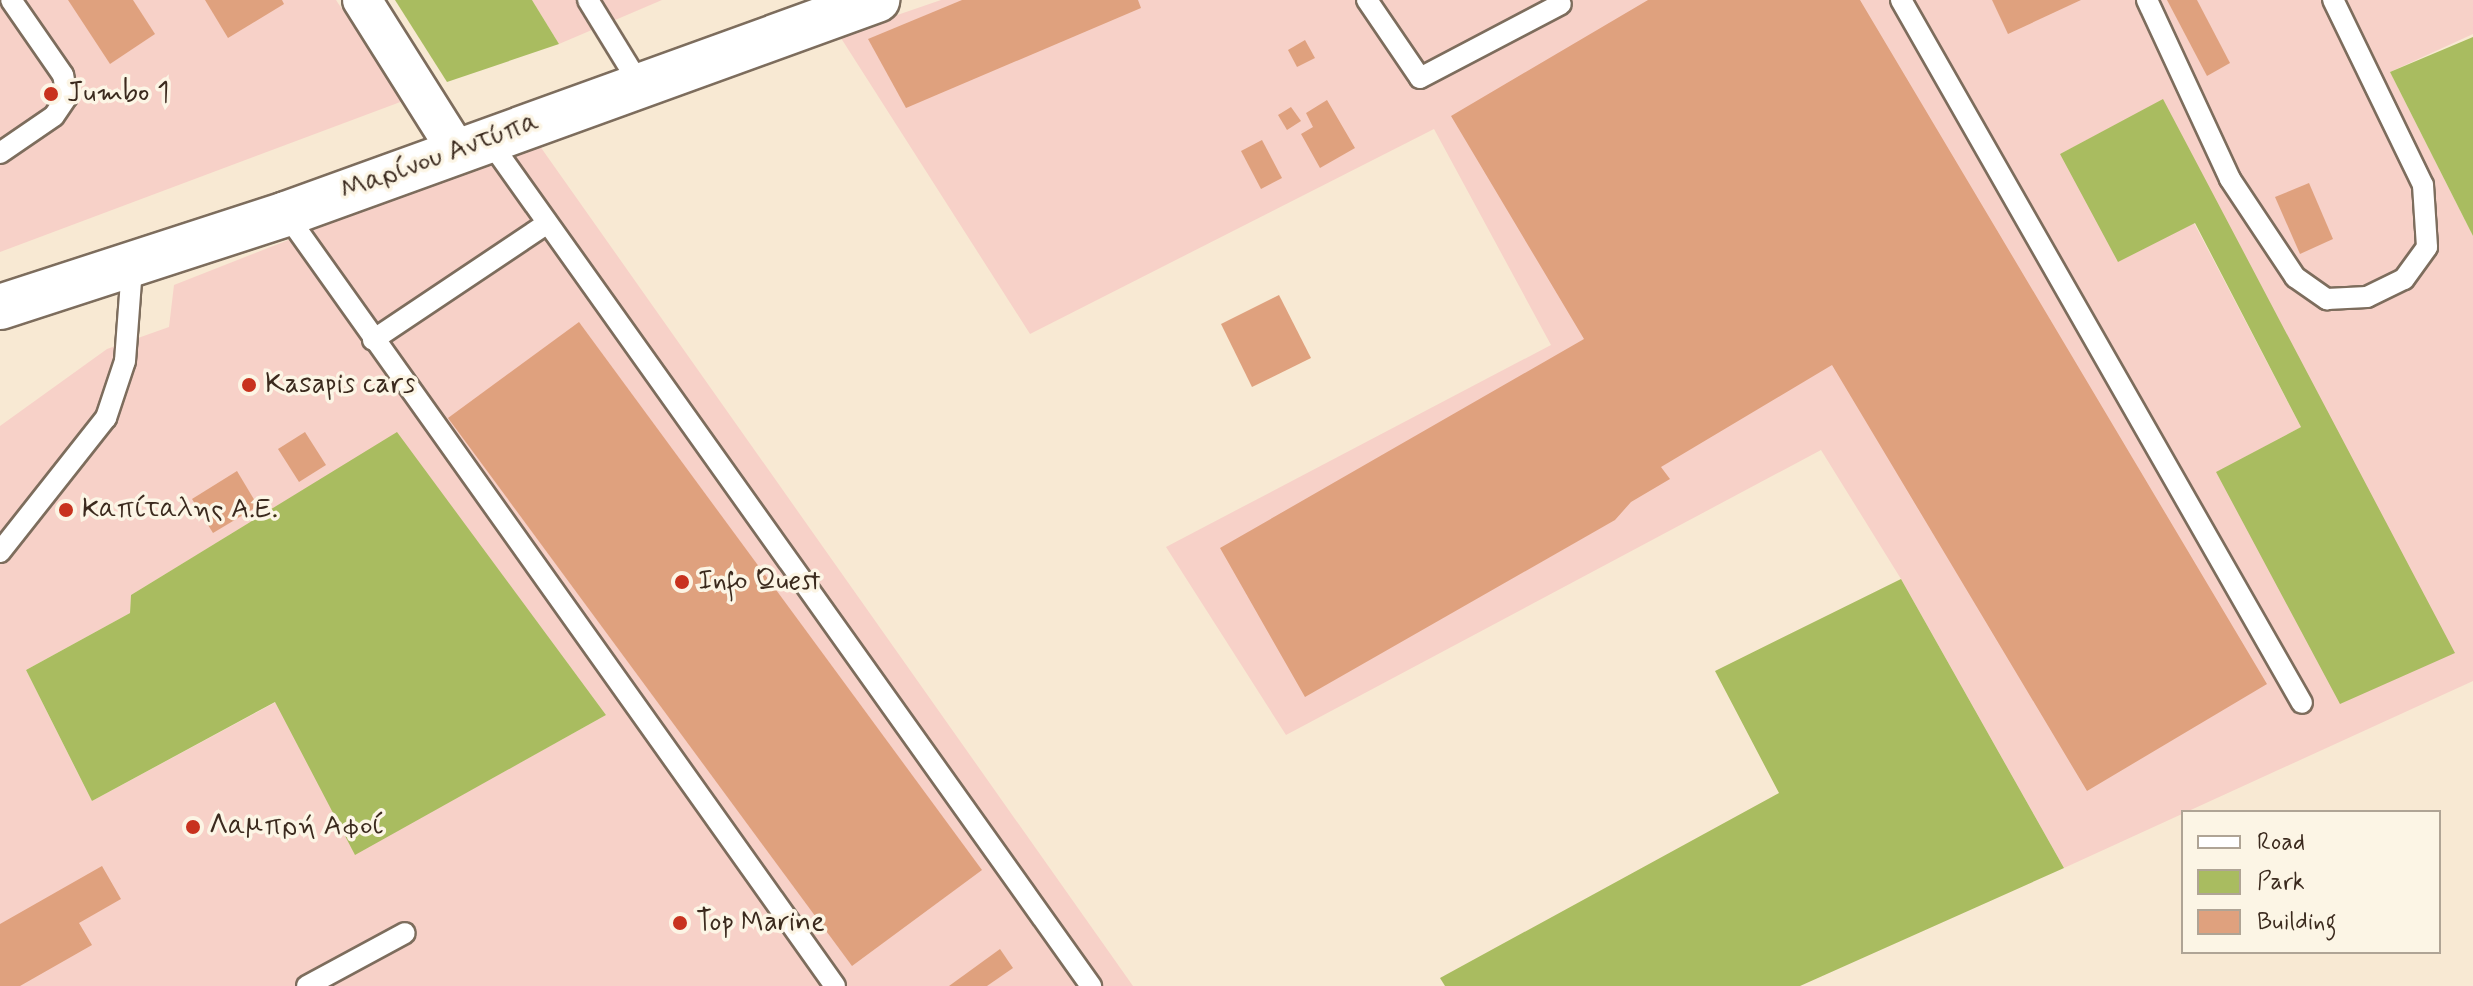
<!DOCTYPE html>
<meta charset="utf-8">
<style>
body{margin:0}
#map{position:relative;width:2473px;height:986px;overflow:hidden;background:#f8e9d3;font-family:Mynerve,sans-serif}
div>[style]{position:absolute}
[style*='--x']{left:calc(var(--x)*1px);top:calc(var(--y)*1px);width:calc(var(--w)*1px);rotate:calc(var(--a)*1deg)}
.built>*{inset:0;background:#f7d1c8}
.green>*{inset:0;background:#a9bc60}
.building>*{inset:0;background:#dfa17e}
.roads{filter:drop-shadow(2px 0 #7d6d5d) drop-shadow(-2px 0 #7d6d5d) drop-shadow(0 2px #7d6d5d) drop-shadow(0 -2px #7d6d5d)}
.lane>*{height:20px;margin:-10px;padding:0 10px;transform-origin:10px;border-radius:10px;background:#fff}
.street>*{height:38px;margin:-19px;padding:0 19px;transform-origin:19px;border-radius:19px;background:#fff}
.secondary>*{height:44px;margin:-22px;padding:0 22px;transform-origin:22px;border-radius:22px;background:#fff}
.dots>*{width:22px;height:22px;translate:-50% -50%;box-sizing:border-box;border:4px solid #fcf5e5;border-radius:50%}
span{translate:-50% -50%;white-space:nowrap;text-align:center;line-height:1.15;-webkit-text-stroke:7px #fcf5e5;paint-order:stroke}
.poi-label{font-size:28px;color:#3b2a1e}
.left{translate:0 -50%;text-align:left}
.street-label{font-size:28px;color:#3b2a1e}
.legend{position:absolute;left:2181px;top:810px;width:260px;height:144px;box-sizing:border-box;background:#fcf5e5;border:2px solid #afa495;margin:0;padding:10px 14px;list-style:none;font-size:24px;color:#3b2a1e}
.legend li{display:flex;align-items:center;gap:16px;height:40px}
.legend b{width:40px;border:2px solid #afa495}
</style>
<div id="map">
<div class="built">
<div style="clip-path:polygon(0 0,336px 0,403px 101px,0 252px)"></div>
<div style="clip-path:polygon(532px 0,662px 0,559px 44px)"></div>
<div style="clip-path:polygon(evenodd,941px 0,2473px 0,2473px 34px,2390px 72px,2473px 236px,2473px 681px,2064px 868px,1901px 579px,1821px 450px,1286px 735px,1166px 547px,1551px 345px,1434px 129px,1030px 334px,839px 35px,941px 0,2163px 100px,2454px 653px,2217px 472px,2301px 427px,2194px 223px,2060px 154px,2163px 100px)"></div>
<div style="clip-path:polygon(evenodd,537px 142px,1133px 986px,0 986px,0 426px,107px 349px,169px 327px,174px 285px,537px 142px,397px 433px,606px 715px,355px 854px,276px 702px,92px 801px,26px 670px,130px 613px,131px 595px,397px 433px)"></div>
</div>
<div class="green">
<div style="clip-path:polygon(395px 0,532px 0,559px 44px,447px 82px)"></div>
<div style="clip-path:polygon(2473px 37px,2473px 236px,2390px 72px)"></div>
<div style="clip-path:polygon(2163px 99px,2455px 653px,2340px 704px,2216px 472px,2301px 427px,2195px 223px,2118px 262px,2060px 154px)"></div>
<div style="clip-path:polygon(397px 432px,606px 715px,355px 855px,275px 702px,92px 801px,26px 670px,130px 613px,131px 595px)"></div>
<div style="clip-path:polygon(1901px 579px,2064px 868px,1800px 986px,1445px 986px,1440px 978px,1779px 793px,1715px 671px)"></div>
</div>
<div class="building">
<div style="clip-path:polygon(68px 0,133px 0,155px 34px,110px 64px)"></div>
<div style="clip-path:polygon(205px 0,282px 0,284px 4px,228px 38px)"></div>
<div style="clip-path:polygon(962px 0,1138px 0,1141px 8px,906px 108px,868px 39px)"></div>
<div style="clip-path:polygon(1648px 0,1860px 0,2267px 684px,2087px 791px,1832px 365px,1661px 467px,1670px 479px,1631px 502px,1615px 520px,1305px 697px,1220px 548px,1584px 339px,1451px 116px)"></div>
<div style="clip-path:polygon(1992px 0,2081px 0,2008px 34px)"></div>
<div style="clip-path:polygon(2167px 0,2197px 0,2230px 63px,2207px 76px)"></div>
<div style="clip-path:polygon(1305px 40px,1315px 58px,1297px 67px,1288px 50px)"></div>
<div style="clip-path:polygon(1327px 100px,1355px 148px,1320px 168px,1301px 134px,1313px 127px,1306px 113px)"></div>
<div style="clip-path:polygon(1291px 107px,1301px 121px,1287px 130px,1278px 115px)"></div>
<div style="clip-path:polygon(1262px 140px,1282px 178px,1261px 189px,1241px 151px)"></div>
<div style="clip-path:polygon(2309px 183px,2333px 239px,2300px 254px,2275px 197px)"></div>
<div style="clip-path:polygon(1279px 295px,1311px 358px,1252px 387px,1221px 324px)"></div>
<div style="clip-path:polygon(579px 322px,982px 870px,852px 966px,448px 418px)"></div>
<div style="clip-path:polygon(305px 432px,326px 465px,299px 482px,278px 449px)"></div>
<div style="clip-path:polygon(237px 471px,258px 506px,213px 533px,192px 499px)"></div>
<div style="clip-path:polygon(102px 866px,121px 899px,79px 923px,92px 945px,20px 986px,0 986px,0 924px)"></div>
<div style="clip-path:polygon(1000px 949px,1013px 968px,987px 986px,949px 986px)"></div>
</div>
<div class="roads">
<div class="lane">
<div style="--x:588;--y:0;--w:100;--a:58.5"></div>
<div style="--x:1367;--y:0;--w:94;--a:55.8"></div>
<div style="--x:1420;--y:78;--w:159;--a:-27.7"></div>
<div style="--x:1901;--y:0;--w:809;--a:60.3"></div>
<div style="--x:2147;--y:0;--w:197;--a:65.1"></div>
<div style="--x:2230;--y:179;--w:118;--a:56.4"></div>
<div style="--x:2295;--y:277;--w:39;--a:35"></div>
<div style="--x:2327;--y:299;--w:40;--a:-2.9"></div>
<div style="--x:2367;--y:297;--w:41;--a:-25.9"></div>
<div style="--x:2404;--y:279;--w:39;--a:-54"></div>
<div style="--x:2427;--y:247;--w:62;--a:-93.7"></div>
<div style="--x:2423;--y:185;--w:206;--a:-115.9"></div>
<div style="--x:488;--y:139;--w:1040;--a:54.55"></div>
<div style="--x:0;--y:153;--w:65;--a:-34.4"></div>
<div style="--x:54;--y:116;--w:23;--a:-56"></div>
<div style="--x:67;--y:97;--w:22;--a:-100"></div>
<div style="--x:63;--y:75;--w:91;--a:-124.7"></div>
<div style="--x:286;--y:214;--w:947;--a:54.58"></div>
<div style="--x:373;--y:340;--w:208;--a:-33.8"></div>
<div style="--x:0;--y:552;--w:171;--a:-51.7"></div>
<div style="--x:106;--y:418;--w:60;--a:-71.6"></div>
<div style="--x:125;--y:361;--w:93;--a:-85.7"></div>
<div style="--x:307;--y:986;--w:111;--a:-28.4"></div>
</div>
<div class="street">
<div style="--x:362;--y:0;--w:176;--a:57.8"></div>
</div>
<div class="secondary">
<div style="--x:0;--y:307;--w:301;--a:-18"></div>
<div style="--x:286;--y:214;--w:629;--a:-19.91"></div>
</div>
</div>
<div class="dots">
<div style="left:51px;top:94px;background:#c8321e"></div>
<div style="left:249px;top:385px;background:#c8321e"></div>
<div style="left:66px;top:510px;background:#c8321e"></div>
<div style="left:682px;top:582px;background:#c8321e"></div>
<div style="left:193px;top:827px;background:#c8321e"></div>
<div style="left:680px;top:923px;background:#c8321e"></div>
</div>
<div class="poi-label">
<span class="left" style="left:67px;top:94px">Jumbo 1</span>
<span class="left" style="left:265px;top:385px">Kasapis cars</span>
<span class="left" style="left:82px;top:510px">Καπίταλης Α.Ε.</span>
<span class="left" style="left:698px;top:582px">Info Quest</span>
<span class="left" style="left:209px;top:827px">Λαμπρή Αφοί</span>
<span class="left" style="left:696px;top:923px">Top Marine</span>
</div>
<div class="street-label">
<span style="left:440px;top:157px;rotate:-20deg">Μαρίνου Αντύπα</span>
</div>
<ul class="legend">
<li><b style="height:10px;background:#fff"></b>Road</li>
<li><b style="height:22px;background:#a9bc60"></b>Park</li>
<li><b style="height:22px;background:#dfa17e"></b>Building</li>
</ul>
</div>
